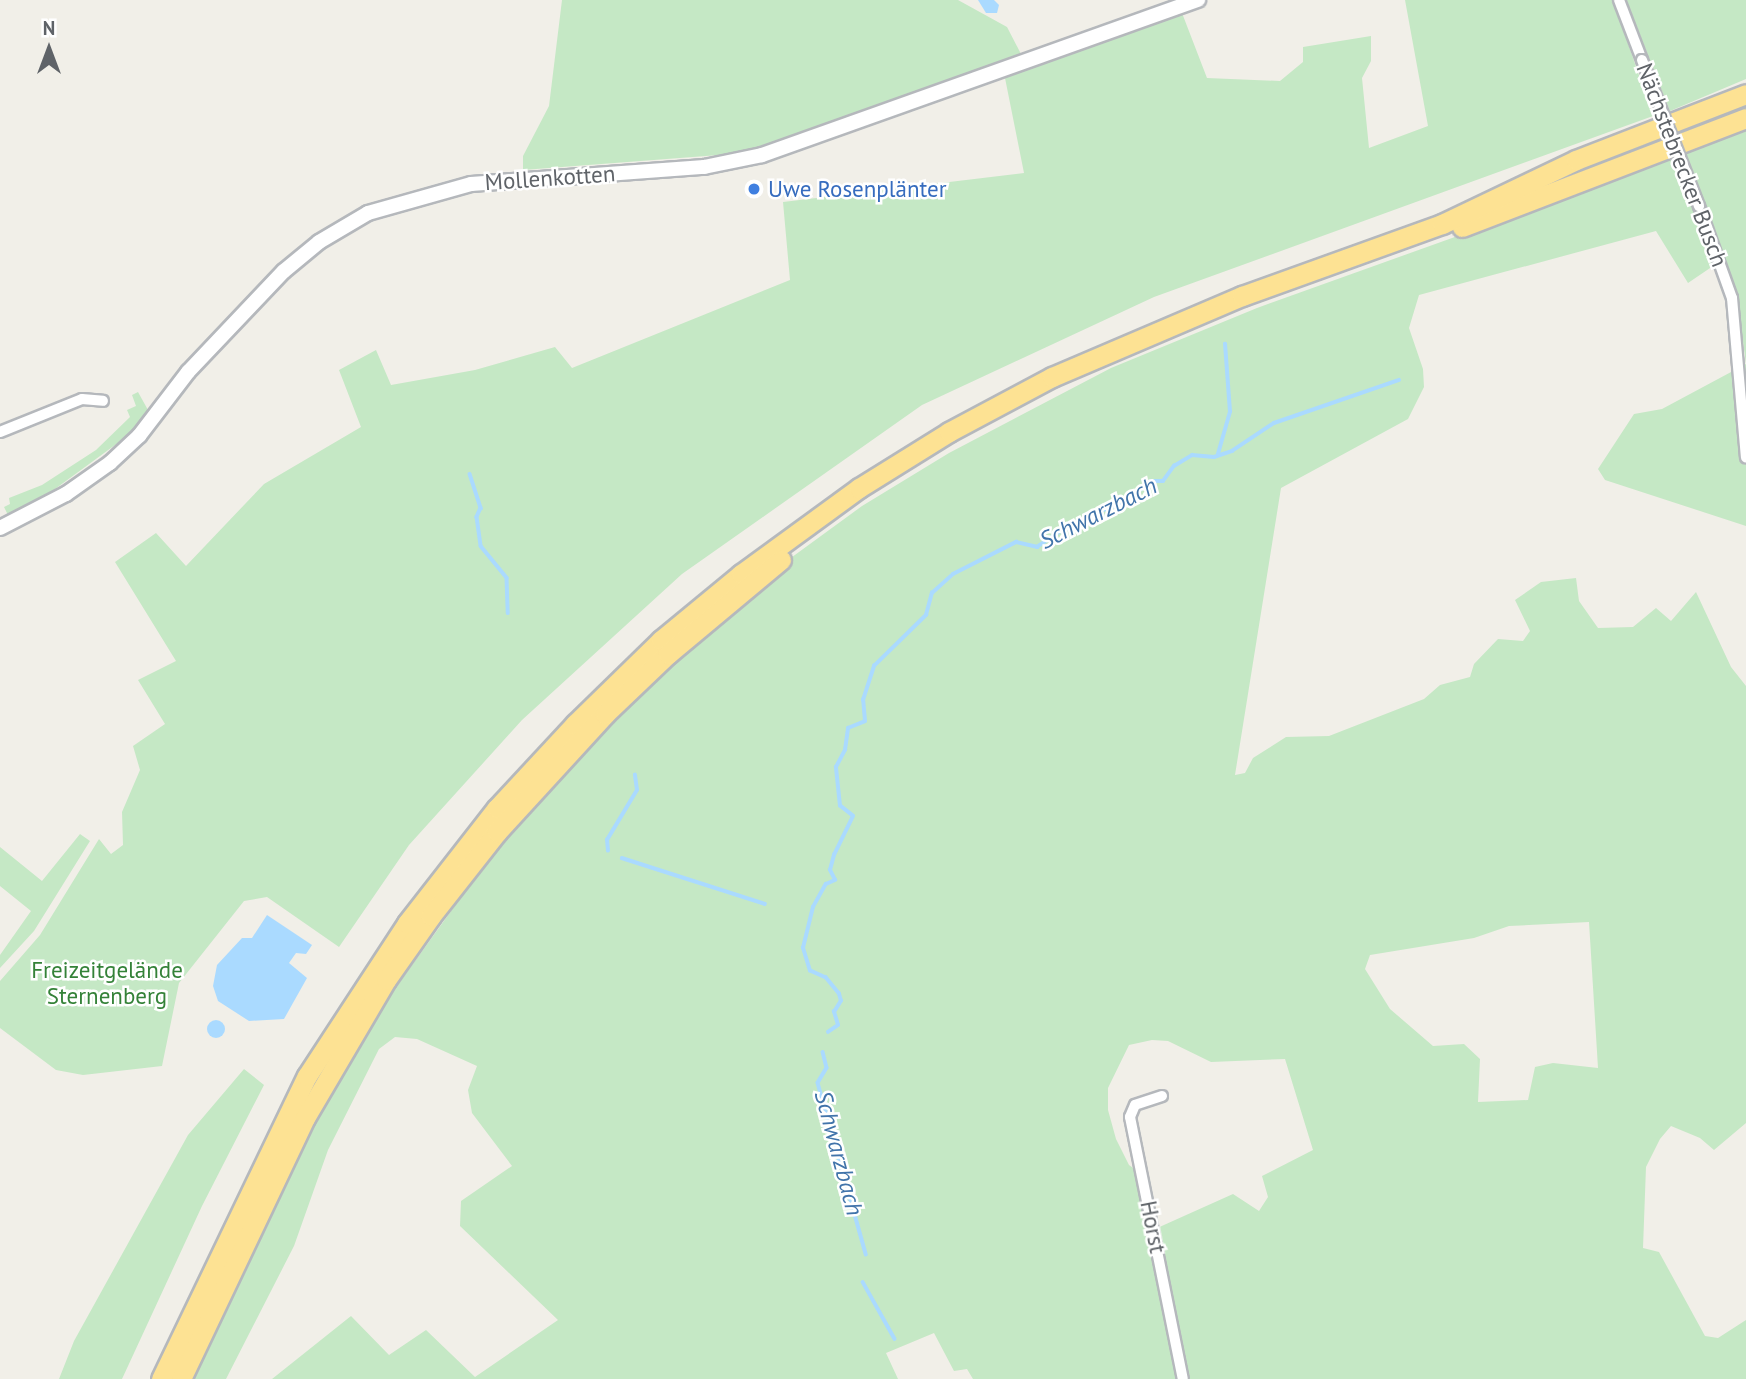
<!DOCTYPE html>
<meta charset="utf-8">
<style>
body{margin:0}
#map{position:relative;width:1746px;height:1379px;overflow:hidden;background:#f1efe8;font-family:"PT Sans",sans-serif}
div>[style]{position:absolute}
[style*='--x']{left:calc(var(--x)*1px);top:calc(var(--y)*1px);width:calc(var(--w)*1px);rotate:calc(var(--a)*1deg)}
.green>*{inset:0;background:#c5e8c5}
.water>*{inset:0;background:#aadaff}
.round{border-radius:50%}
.stream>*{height:3.5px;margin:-1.75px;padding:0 1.75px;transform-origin:1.75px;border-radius:1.75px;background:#aadaff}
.roads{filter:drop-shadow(2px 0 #b5b8bc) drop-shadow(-2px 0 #b5b8bc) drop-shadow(0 2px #b5b8bc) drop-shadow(0 -2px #b5b8bc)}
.street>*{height:10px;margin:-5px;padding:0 5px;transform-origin:5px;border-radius:5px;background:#fff}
.secondary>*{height:14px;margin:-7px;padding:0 7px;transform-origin:7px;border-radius:7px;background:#fff}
.highway>*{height:19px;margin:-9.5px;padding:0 9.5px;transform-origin:9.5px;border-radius:9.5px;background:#fde293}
.bridges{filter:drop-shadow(2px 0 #b5b8bc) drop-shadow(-2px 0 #b5b8bc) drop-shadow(0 2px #b5b8bc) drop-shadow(0 -2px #b5b8bc)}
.street-bridge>*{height:10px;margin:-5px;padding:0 5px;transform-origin:5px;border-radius:5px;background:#fff}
.dots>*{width:19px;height:19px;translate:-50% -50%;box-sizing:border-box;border:4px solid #fff;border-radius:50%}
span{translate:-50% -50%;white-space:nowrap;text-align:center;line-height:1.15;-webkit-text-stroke:5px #fff;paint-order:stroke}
.street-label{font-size:23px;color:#5f6368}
.shop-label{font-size:23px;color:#366cbe}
.left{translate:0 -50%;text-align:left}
.park-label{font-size:23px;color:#348238}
.water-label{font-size:24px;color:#4174aa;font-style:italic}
.north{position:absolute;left:14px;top:14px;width:70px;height:70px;-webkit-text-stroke:5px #fff;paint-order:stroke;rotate:0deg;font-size:19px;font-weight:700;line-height:28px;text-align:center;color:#5f6368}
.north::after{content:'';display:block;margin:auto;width:24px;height:32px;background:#5f6368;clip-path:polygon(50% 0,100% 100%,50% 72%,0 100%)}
</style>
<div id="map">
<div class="green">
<div style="clip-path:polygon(562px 0,958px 0,1007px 27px,1021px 54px,745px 153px,523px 170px,523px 156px,549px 106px)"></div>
<div style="clip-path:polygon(1405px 0,1613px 0,1653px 116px,1154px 297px,922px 405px,682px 574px,522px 720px,409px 845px,339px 947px,267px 897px,244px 901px,179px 983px,162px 1066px,83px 1075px,56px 1070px,0 1028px,0 981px,40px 935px,99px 839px,111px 854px,123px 845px,122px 812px,140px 770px,133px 746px,165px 724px,138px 680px,176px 661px,115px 562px,156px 533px,186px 566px,264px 484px,361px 427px,339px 370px,376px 350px,391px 385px,475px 370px,555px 347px,572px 368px,790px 280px,783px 202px,1024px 173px,1004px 73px,1182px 13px,1207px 78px,1280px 81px,1303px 62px,1303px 47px,1371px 36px,1371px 61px,1362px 78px,1369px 148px,1428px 126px)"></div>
<div style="clip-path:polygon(1626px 0,1746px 0,1746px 79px,1670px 111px)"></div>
<div style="clip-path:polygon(1746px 129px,1746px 526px,1605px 480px,1598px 469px,1634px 414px,1662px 409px,1746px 364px,1736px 290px,1685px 153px)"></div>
<div style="clip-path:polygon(evenodd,1672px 159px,1716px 264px,1688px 283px,1656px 231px,1419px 295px,1409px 328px,1423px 369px,1424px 387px,1408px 419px,1281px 488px,1235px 775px,1245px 773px,1253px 758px,1286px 737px,1329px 736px,1424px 699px,1440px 685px,1470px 677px,1474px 664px,1498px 639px,1523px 641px,1530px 631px,1515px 600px,1541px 582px,1576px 578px,1579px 601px,1598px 628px,1633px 627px,1656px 608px,1671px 621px,1696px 592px,1731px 667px,1746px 686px,1746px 1123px,1714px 1150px,1700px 1138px,1671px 1126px,1660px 1139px,1646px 1167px,1643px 1248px,1659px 1252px,1705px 1336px,1718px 1338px,1746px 1320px,1746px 1379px,1185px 1379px,1155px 1229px,1233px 1194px,1259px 1211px,1268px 1197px,1262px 1176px,1313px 1150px,1285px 1059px,1211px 1062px,1168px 1041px,1152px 1040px,1129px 1045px,1108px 1088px,1108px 1110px,1116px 1139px,1129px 1165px,1140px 1173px,1181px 1379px,973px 1379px,967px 1369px,954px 1371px,934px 1333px,886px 1353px,898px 1379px,272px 1379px,351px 1316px,389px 1355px,426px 1330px,475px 1377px,558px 1320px,460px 1226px,461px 1201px,512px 1166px,472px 1113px,468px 1090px,477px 1066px,417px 1039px,395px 1037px,379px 1049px,328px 1150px,294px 1246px,226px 1379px,187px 1379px,307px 1126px,358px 1040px,527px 806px,607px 721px,758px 582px,862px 506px,949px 453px,1111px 368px,1257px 308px,1672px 159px,1589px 922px,1598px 1068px,1553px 1063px,1535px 1067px,1528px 1100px,1478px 1102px,1480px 1059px,1464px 1044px,1433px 1046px,1390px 1009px,1365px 969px,1370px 955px,1474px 938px,1509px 926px,1589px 922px)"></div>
<div style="clip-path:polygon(138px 392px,148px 410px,130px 434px,40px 500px,8px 515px,4px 507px,10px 504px,9px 498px,42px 485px,96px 450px,130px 417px,127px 410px,136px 406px,132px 395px)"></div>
<div style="clip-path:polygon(80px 834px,90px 841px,34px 931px,0 968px,0 955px,31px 911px,0 886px,0 847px,42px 881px)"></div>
<div style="clip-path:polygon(244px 1069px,264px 1085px,202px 1206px,122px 1379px,59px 1379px,74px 1341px,188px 1135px)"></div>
</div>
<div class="water">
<div style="clip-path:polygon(978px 0,994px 0,999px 5px,997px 13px,986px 13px)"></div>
<div style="clip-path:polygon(267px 915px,312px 945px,306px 954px,296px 953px,289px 963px,307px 978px,284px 1019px,249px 1021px,218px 1001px,213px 986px,217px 965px,242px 938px,252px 938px)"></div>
<div class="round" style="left:207px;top:1020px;width:18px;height:18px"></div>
</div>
<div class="stream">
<div style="--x:1218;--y:454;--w:44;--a:-74.1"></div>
<div style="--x:1230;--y:412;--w:68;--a:-94.2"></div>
<div style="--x:470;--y:474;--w:36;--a:72"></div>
<div style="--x:481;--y:508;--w:10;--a:114"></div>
<div style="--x:477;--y:517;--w:29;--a:82"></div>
<div style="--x:481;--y:546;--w:41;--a:50.9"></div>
<div style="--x:507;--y:578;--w:35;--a:88"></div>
<div style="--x:608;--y:851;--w:11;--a:-95"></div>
<div style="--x:607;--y:840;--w:58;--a:-59"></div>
<div style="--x:637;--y:790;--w:15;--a:-98"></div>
<div style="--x:622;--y:858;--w:150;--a:17.8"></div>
<div style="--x:828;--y:1032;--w:12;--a:-35"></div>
<div style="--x:838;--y:1025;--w:14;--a:-107"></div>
<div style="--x:834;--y:1012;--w:13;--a:-58"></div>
<div style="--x:841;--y:1001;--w:7;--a:-106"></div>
<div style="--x:839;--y:994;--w:21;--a:-129"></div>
<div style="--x:826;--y:978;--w:17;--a:-156"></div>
<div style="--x:810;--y:971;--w:24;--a:-107"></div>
<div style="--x:803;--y:948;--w:42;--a:-76.3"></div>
<div style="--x:813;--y:907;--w:26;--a:-61"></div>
<div style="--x:826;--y:884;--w:10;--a:-24"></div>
<div style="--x:835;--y:880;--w:11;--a:-117"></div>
<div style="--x:830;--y:870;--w:16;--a:-75"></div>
<div style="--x:834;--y:855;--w:43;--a:-64"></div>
<div style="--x:853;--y:816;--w:16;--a:-142"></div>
<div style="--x:840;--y:806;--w:39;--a:-96"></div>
<div style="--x:836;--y:767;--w:19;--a:-62"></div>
<div style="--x:845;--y:750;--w:22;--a:-82"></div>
<div style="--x:848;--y:728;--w:18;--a:-22"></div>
<div style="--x:865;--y:721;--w:21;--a:-95"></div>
<div style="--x:863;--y:700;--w:36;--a:-72"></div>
<div style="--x:874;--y:666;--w:73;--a:-44.4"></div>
<div style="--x:926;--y:615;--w:23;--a:-75"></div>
<div style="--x:932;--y:593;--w:28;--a:-42"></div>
<div style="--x:953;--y:574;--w:71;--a:-26.9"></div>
<div style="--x:1016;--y:542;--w:22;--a:13"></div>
<div style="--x:1037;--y:547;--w:30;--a:-34"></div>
<div style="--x:1062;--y:530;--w:21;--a:-14"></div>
<div style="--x:1082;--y:525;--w:20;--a:-41"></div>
<div style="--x:1097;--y:512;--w:26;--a:-18"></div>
<div style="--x:1122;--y:504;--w:37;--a:-38"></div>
<div style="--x:1151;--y:481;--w:12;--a:0"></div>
<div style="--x:1163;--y:481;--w:19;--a:-54"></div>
<div style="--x:1174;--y:466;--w:21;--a:-31"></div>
<div style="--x:1192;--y:455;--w:22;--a:5"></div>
<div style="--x:1214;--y:457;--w:19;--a:-18"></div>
<div style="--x:1232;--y:451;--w:50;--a:-33.7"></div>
<div style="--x:1274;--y:423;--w:132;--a:-19"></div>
<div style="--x:823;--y:1052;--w:16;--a:76"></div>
<div style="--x:827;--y:1068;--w:17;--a:121"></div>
<div style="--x:818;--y:1083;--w:178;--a:74.3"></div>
<div style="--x:863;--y:1282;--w:65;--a:60.7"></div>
</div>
<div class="roads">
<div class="street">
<div style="--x:1619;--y:0;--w:64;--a:69"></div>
<div style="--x:1699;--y:206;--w:98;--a:70.3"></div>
<div style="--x:1732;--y:298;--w:160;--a:85"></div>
<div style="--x:0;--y:432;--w:88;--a:-21.9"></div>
<div style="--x:82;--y:399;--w:21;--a:5"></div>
<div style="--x:1162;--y:1096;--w:28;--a:162"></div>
<div style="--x:1135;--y:1105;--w:13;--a:113"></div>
<div style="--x:1130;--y:1117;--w:267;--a:78.6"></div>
</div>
<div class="secondary">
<div style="--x:0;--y:528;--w:74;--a:-27.3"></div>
<div style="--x:66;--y:494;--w:54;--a:-35.2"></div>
<div style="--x:110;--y:463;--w:40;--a:-43"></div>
<div style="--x:139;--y:436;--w:81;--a:-52.6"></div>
<div style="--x:188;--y:372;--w:139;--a:-46.5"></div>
<div style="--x:284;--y:271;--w:45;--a:-39.6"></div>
<div style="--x:319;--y:242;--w:57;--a:-30.6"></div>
<div style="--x:368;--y:213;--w:107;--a:-15.7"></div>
<div style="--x:471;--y:184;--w:234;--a:-4.2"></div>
<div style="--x:704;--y:167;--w:59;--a:-11.7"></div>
<div style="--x:762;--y:155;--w:463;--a:-19.6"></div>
</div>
<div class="highway">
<div style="--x:1462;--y:227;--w:304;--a:-21"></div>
<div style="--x:161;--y:1379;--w:336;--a:-64.3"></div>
<div style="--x:307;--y:1076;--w:183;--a:-56.8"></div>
<div style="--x:407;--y:923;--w:146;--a:-52"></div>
<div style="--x:497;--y:808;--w:115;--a:-47.1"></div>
<div style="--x:575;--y:724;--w:120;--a:-44.3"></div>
<div style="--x:661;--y:640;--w:104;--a:-39.5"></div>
<div style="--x:741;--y:574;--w:146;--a:-36.1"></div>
<div style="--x:859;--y:488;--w:106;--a:-31.9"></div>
<div style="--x:949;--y:432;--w:117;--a:-28.1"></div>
<div style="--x:1052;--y:377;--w:207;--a:-23.1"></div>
<div style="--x:1242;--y:296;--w:213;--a:-19.8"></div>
<div style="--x:1442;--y:224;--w:148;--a:-25.5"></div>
<div style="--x:1576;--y:160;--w:182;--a:-21.2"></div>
<div style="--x:181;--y:1379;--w:289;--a:-64.6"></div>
<div style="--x:305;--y:1118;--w:160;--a:-59.6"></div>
<div style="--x:386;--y:980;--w:78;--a:-54.9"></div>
<div style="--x:431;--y:916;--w:107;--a:-51.8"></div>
<div style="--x:497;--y:832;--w:160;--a:-47.5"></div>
<div style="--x:605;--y:714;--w:87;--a:-43.6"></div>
<div style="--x:668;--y:654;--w:147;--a:-39.8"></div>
</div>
</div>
<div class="bridges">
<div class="street-bridge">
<div style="--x:1642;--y:60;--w:157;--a:68.7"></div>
</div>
</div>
<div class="dots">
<div style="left:754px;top:189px;background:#3f7fe0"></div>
</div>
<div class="street-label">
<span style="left:1682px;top:165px;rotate:69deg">Nächstebrecker Busch</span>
<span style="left:550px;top:178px;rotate:-4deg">Mollenkotten</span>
<span style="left:1153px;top:1227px;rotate:79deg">Horst</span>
</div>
<div class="shop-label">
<span class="left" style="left:768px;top:189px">Uwe Rosenplänter</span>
</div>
<div class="park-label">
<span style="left:107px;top:983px">Freizeitgelände<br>Sternenberg</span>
</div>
<div class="water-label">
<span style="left:1098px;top:513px;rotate:-27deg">Schwarzbach</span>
<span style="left:839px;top:1153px;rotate:75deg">Schwarzbach</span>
</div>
<div class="north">N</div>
</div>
